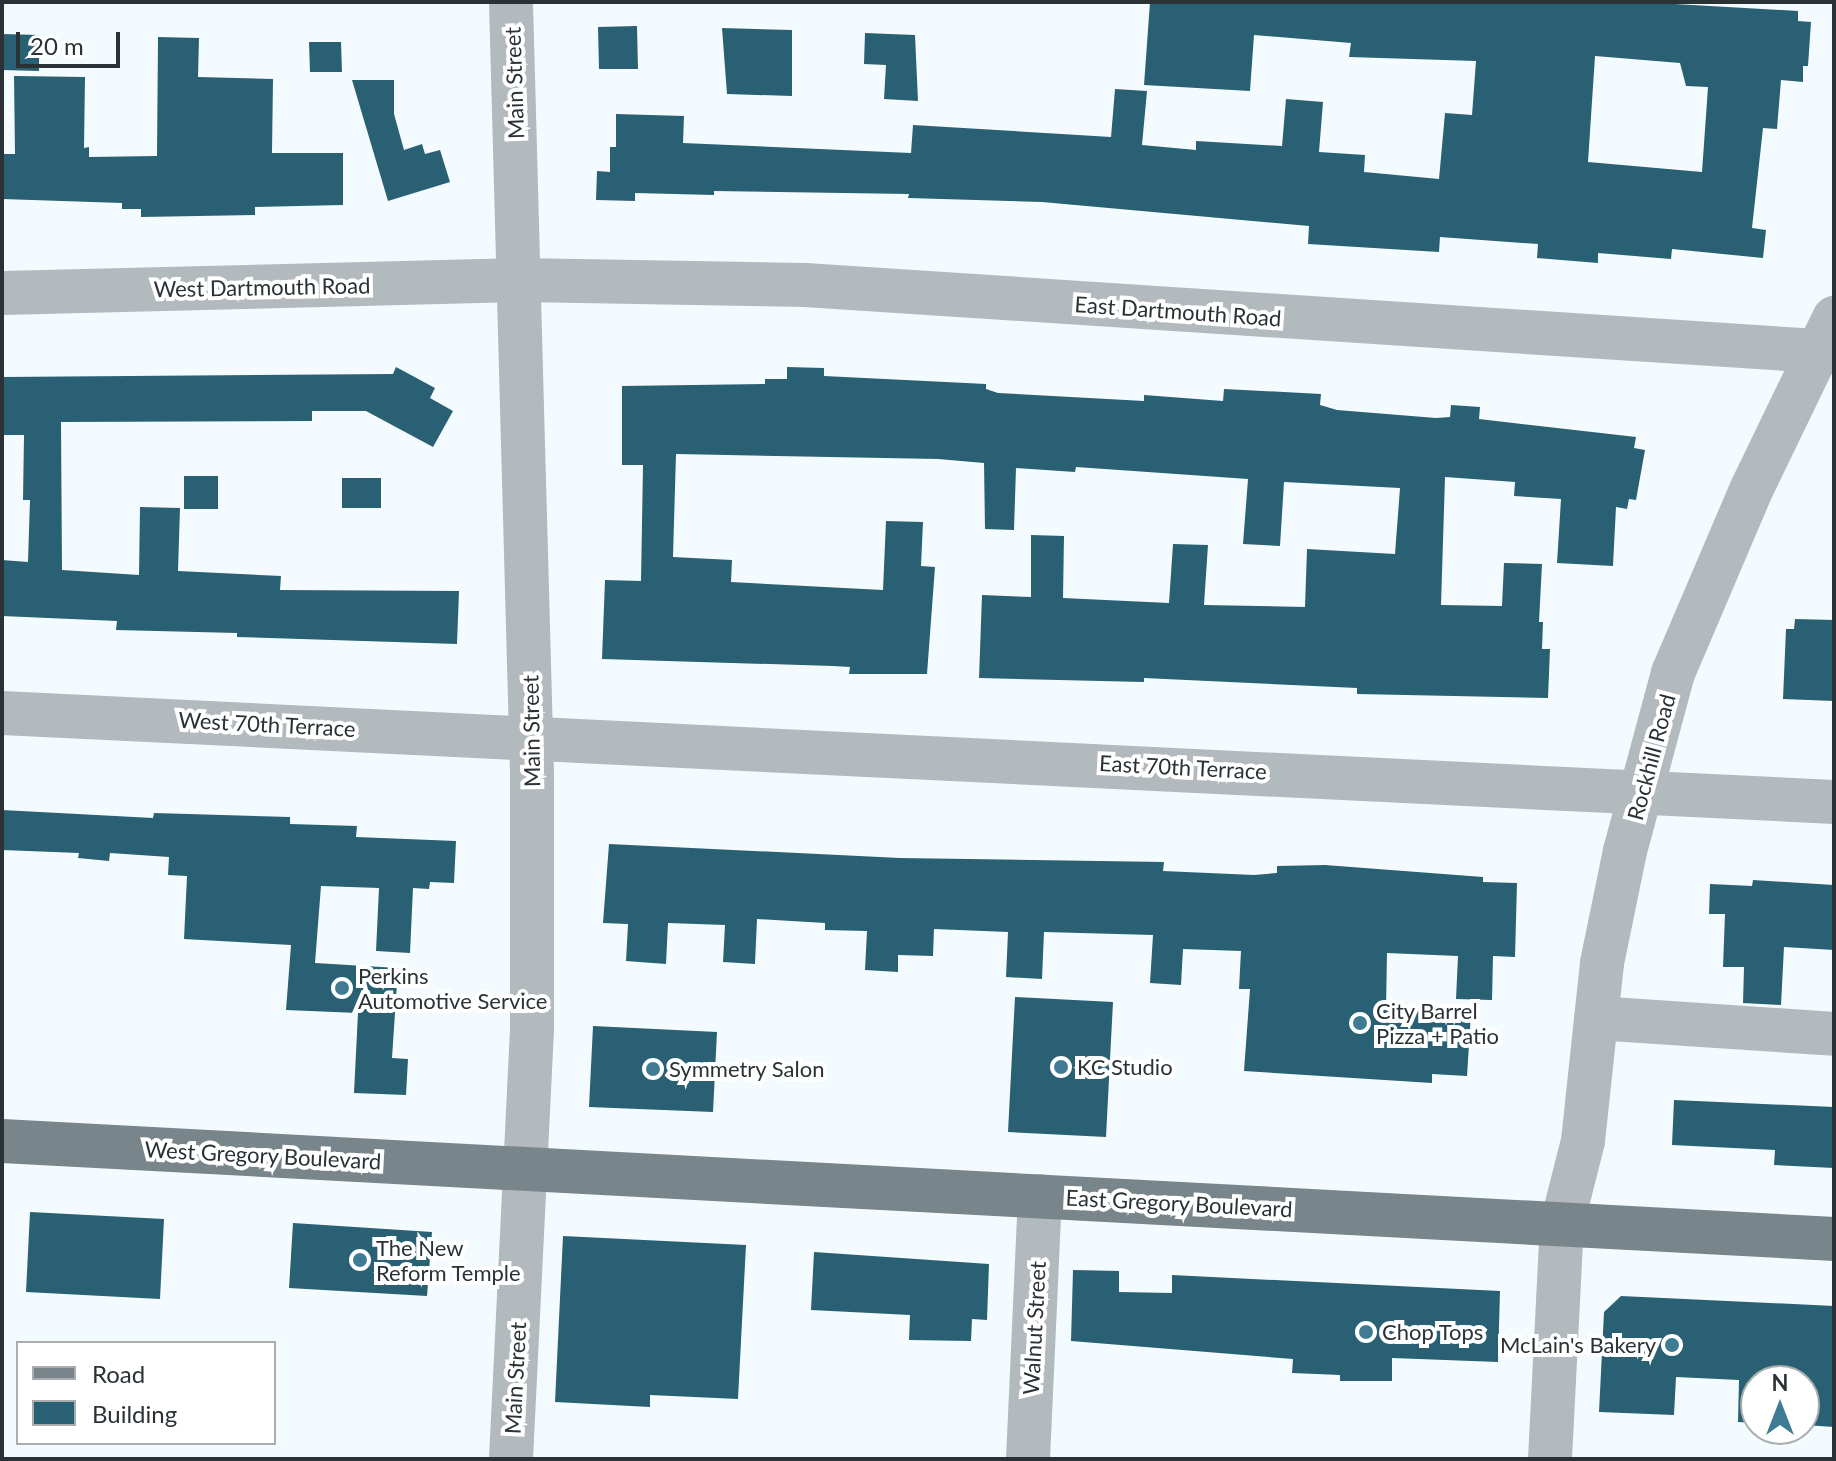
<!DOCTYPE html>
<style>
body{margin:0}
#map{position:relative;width:1836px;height:1461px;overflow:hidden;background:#f4fbfe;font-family:Lato,sans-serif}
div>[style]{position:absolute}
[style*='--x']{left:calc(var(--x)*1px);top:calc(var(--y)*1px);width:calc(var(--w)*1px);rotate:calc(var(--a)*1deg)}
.building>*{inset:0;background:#2a6074}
.minor>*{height:44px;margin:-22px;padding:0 22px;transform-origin:22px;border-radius:22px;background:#b3babe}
.major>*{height:44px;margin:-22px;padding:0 22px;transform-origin:22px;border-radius:22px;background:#78868b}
.dots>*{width:22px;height:22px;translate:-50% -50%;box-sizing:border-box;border:4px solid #fff;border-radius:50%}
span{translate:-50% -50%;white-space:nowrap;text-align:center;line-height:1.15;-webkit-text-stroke:8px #fff;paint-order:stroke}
.street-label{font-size:22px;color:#2b3235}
.poi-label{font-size:22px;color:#2b3235}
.left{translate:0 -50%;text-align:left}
.right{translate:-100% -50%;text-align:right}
.frame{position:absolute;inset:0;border:4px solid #2b3235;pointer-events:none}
.legend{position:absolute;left:16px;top:1341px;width:260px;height:104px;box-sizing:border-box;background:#fff;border:2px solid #aaadae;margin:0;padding:10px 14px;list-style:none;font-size:24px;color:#2b3235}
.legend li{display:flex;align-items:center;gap:16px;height:40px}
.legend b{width:40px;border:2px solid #aaadae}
.north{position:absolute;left:1740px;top:1365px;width:80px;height:80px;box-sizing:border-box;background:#fff;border:2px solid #aaadae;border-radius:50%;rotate:0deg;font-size:22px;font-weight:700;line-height:32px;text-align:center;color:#2b3235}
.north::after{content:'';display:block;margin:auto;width:28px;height:36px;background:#3f7c93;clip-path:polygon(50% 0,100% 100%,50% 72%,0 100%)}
.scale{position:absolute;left:16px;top:32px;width:104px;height:36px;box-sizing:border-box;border:4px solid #2b3235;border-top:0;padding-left:10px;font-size:24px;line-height:28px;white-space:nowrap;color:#2b3235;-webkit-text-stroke:6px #fff;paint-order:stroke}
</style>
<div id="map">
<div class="building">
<div style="clip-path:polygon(evenodd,1150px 2px,1640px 2px,1798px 11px,1798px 21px,1811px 22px,1808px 66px,1803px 66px,1803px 82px,1781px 80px,1777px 129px,1763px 128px,1752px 228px,1766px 230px,1763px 258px,1672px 249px,1671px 259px,1598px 253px,1598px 263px,1537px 258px,1538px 244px,1440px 237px,1439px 252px,1308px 244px,1309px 226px,1042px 202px,908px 198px,909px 194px,714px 191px,714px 195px,635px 193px,635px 201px,596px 200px,597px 171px,610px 172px,610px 147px,616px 147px,616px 114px,684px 116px,683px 143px,911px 153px,913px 125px,1111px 137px,1115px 89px,1147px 91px,1142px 145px,1196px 150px,1196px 141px,1282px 146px,1286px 99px,1323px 102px,1319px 152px,1365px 155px,1364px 172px,1439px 179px,1445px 113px,1472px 115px,1476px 61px,1349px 57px,1351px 43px,1254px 35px,1250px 91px,1144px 85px,1150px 2px,1595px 56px,1680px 63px,1686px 86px,1708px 87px,1702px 172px,1588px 162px,1595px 56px)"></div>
<div style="clip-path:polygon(637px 26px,638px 69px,599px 69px,598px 27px)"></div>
<div style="clip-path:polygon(722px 28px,792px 30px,792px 96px,727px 94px)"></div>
<div style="clip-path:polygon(865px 33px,915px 35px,918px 101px,884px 99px,886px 65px,864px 64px)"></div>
<div style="clip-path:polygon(2px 34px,39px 35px,39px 71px,2px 70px)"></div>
<div style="clip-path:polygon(158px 37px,199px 38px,198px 77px,273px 79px,272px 153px,343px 153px,343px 205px,255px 207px,255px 215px,141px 217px,141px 209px,122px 209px,122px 203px,2px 199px,2px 154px,15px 154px,14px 76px,85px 77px,84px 148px,89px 147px,89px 157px,157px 156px)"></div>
<div style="clip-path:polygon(309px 42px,341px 42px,342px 72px,310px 72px)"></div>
<div style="clip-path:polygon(352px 80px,394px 80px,394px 114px,404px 150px,422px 144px,425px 154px,440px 150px,450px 182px,388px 201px)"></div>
<div style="clip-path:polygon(396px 367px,435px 388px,430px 398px,453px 411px,433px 447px,366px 411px,312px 411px,312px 421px,61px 422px,62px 570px,139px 575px,140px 507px,180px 508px,178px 571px,281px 576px,280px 590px,459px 591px,457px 644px,237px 637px,237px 633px,116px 630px,117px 621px,2px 616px,2px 560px,28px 562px,30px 500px,23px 500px,24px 435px,2px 435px,2px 377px,393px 374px)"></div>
<div style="clip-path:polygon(787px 367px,824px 368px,824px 376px,986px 384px,986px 389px,998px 393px,1144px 401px,1144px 395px,1223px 401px,1224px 389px,1321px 394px,1320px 405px,1337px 410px,1436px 418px,1450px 417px,1451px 405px,1480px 407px,1479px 419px,1636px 437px,1634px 448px,1645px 450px,1636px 500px,1629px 499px,1627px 509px,1616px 507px,1613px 566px,1557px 563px,1561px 499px,1514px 496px,1515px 482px,1445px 477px,1441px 605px,1502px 606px,1504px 563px,1542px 564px,1539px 622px,1543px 622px,1542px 649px,1550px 649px,1548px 698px,1357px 694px,1357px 688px,1144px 678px,1144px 682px,979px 678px,982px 595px,1031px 597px,1031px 535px,1064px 536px,1063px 598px,1169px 603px,1173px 544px,1208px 545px,1204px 605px,1305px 607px,1307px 549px,1395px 554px,1400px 488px,1284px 482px,1280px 546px,1243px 544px,1248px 479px,1076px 467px,1075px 472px,1016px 468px,1014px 530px,985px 529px,984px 463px,938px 459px,676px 454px,673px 557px,732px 560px,731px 582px,883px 590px,886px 521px,923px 522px,921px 566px,935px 567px,927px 674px,849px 674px,850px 667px,833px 666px,602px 659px,605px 580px,641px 581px,643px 465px,622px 465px,622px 386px,765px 384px,765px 379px,787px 379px)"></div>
<div style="clip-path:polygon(184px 476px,218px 476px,218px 509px,184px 509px)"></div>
<div style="clip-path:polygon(342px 478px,381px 478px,381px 508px,342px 508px)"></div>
<div style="clip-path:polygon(1795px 619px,1834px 620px,1834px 701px,1783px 699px,1786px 629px,1794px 629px)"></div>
<div style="clip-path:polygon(2px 810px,153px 818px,154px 813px,290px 817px,290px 824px,357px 826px,356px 837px,456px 841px,454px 883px,430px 882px,429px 889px,413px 888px,410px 953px,376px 951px,379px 888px,321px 886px,315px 963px,398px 968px,392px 1058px,408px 1059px,406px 1095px,354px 1093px,358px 1013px,286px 1010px,291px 945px,184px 939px,187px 876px,168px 875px,169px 857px,110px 853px,109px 861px,78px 858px,79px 853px,2px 850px)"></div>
<div style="clip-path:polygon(609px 844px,900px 858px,1164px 862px,1163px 871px,1254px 875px,1277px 873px,1277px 866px,1325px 865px,1483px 877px,1483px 882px,1517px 883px,1515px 957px,1493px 956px,1492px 1000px,1456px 999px,1458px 956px,1387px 953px,1386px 1008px,1471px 1013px,1467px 1076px,1432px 1074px,1432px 1083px,1244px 1071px,1250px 989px,1239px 989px,1241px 951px,1183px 949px,1181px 985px,1150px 983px,1153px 935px,1044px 932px,1042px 979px,1006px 977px,1008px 932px,934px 929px,933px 956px,898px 955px,898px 972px,865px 970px,867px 931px,825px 930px,825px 923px,757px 919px,755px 964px,723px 962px,725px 925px,668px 923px,666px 964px,626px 961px,628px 924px,603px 923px)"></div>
<div style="clip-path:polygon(1753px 880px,1834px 885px,1834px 950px,1784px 947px,1781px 1005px,1743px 1003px,1744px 967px,1723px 967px,1725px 914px,1709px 914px,1710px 884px,1752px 886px)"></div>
<div style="clip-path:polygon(1015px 997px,1113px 1002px,1106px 1137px,1008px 1132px)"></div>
<div style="clip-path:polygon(593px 1026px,717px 1032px,713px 1112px,589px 1107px)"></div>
<div style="clip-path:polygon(1674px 1100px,1834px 1107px,1834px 1168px,1774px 1165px,1775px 1150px,1672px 1145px)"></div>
<div style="clip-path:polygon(30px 1212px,164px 1219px,160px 1299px,26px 1292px)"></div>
<div style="clip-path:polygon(293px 1223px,432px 1232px,427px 1296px,289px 1288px)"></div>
<div style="clip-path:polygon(563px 1236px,746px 1245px,738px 1399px,650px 1395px,650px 1407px,555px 1402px)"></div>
<div style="clip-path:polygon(814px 1252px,989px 1264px,987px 1320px,972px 1319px,971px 1341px,909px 1340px,910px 1315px,811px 1310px)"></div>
<div style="clip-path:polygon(1073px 1270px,1119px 1271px,1119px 1292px,1172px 1293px,1172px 1275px,1500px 1291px,1498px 1362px,1392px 1358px,1392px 1381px,1340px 1381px,1340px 1375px,1292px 1373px,1293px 1359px,1071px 1341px)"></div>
<div style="clip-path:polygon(1621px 1296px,1834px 1306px,1834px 1427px,1804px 1425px,1804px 1381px,1756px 1381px,1756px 1423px,1738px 1422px,1739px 1380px,1676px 1377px,1674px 1415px,1599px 1412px,1604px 1312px)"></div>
</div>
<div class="minor">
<div style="--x:2;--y:293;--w:520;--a:-1.43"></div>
<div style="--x:522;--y:280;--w:283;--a:1"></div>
<div style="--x:805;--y:285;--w:1031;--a:3.73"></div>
<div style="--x:2;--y:713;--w:1834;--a:2.78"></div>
<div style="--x:1596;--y:1018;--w:239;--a:3.8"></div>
<div style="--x:511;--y:1459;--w:432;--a:-87.2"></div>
<div style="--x:532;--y:1028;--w:254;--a:-90"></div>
<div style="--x:532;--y:774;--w:772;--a:-91.56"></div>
<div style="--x:1028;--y:1459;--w:263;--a:-87.4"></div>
<div style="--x:1550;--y:1459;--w:235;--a:-87.1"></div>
<div style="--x:1562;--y:1224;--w:86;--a:-75.8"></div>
<div style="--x:1583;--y:1141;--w:179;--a:-83.9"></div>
<div style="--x:1602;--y:963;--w:114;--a:-78.4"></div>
<div style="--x:1625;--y:851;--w:184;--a:-74.9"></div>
<div style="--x:1673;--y:673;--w:201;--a:-66.9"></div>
<div style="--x:1752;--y:488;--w:189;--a:-64.2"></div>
</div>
<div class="major">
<div style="--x:2;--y:1141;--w:1835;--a:3.06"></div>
</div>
<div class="dots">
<div style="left:342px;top:988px;background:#3f7c93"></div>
<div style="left:1360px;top:1023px;background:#3f7c93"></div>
<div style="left:1061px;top:1067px;background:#3f7c93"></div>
<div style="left:653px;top:1069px;background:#3f7c93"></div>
<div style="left:360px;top:1260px;background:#3f7c93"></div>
<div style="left:1366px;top:1332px;background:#3f7c93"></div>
<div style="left:1672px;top:1345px;background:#3f7c93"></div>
</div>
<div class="street-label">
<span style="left:514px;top:83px;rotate:-92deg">Main Street</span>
<span style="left:262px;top:287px;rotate:-1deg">West Dartmouth Road</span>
<span style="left:1178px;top:311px;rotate:4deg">East Dartmouth Road</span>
<span style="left:267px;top:724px;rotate:3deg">West 70th Terrace</span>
<span style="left:531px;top:731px;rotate:-91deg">Main Street</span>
<span style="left:1651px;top:757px;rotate:-75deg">Rockhill Road</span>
<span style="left:1183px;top:767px;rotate:3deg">East 70th Terrace</span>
<span style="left:263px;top:1155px;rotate:3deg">West Gregory Boulevard</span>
<span style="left:1179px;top:1203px;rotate:3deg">East Gregory Boulevard</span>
<span style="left:1034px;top:1328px;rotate:-87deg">Walnut Street</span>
<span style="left:515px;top:1378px;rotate:-87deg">Main Street</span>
</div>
<div class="poi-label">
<span class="left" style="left:358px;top:988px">Perkins<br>Automotive Service</span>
<span class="left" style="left:1376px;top:1023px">City Barrel<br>Pizza + Patio</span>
<span class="left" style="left:1077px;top:1067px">KC Studio</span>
<span class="left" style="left:669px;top:1069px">Symmetry Salon</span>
<span class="left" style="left:376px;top:1260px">The New<br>Reform Temple</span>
<span class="left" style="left:1382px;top:1332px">Chop Tops</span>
<span class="right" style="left:1656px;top:1345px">McLain's Bakery</span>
</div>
<div class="frame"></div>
<ul class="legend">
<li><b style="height:10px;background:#78868b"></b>Road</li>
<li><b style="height:22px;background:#2a6074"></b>Building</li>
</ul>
<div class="north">N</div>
<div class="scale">20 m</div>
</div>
